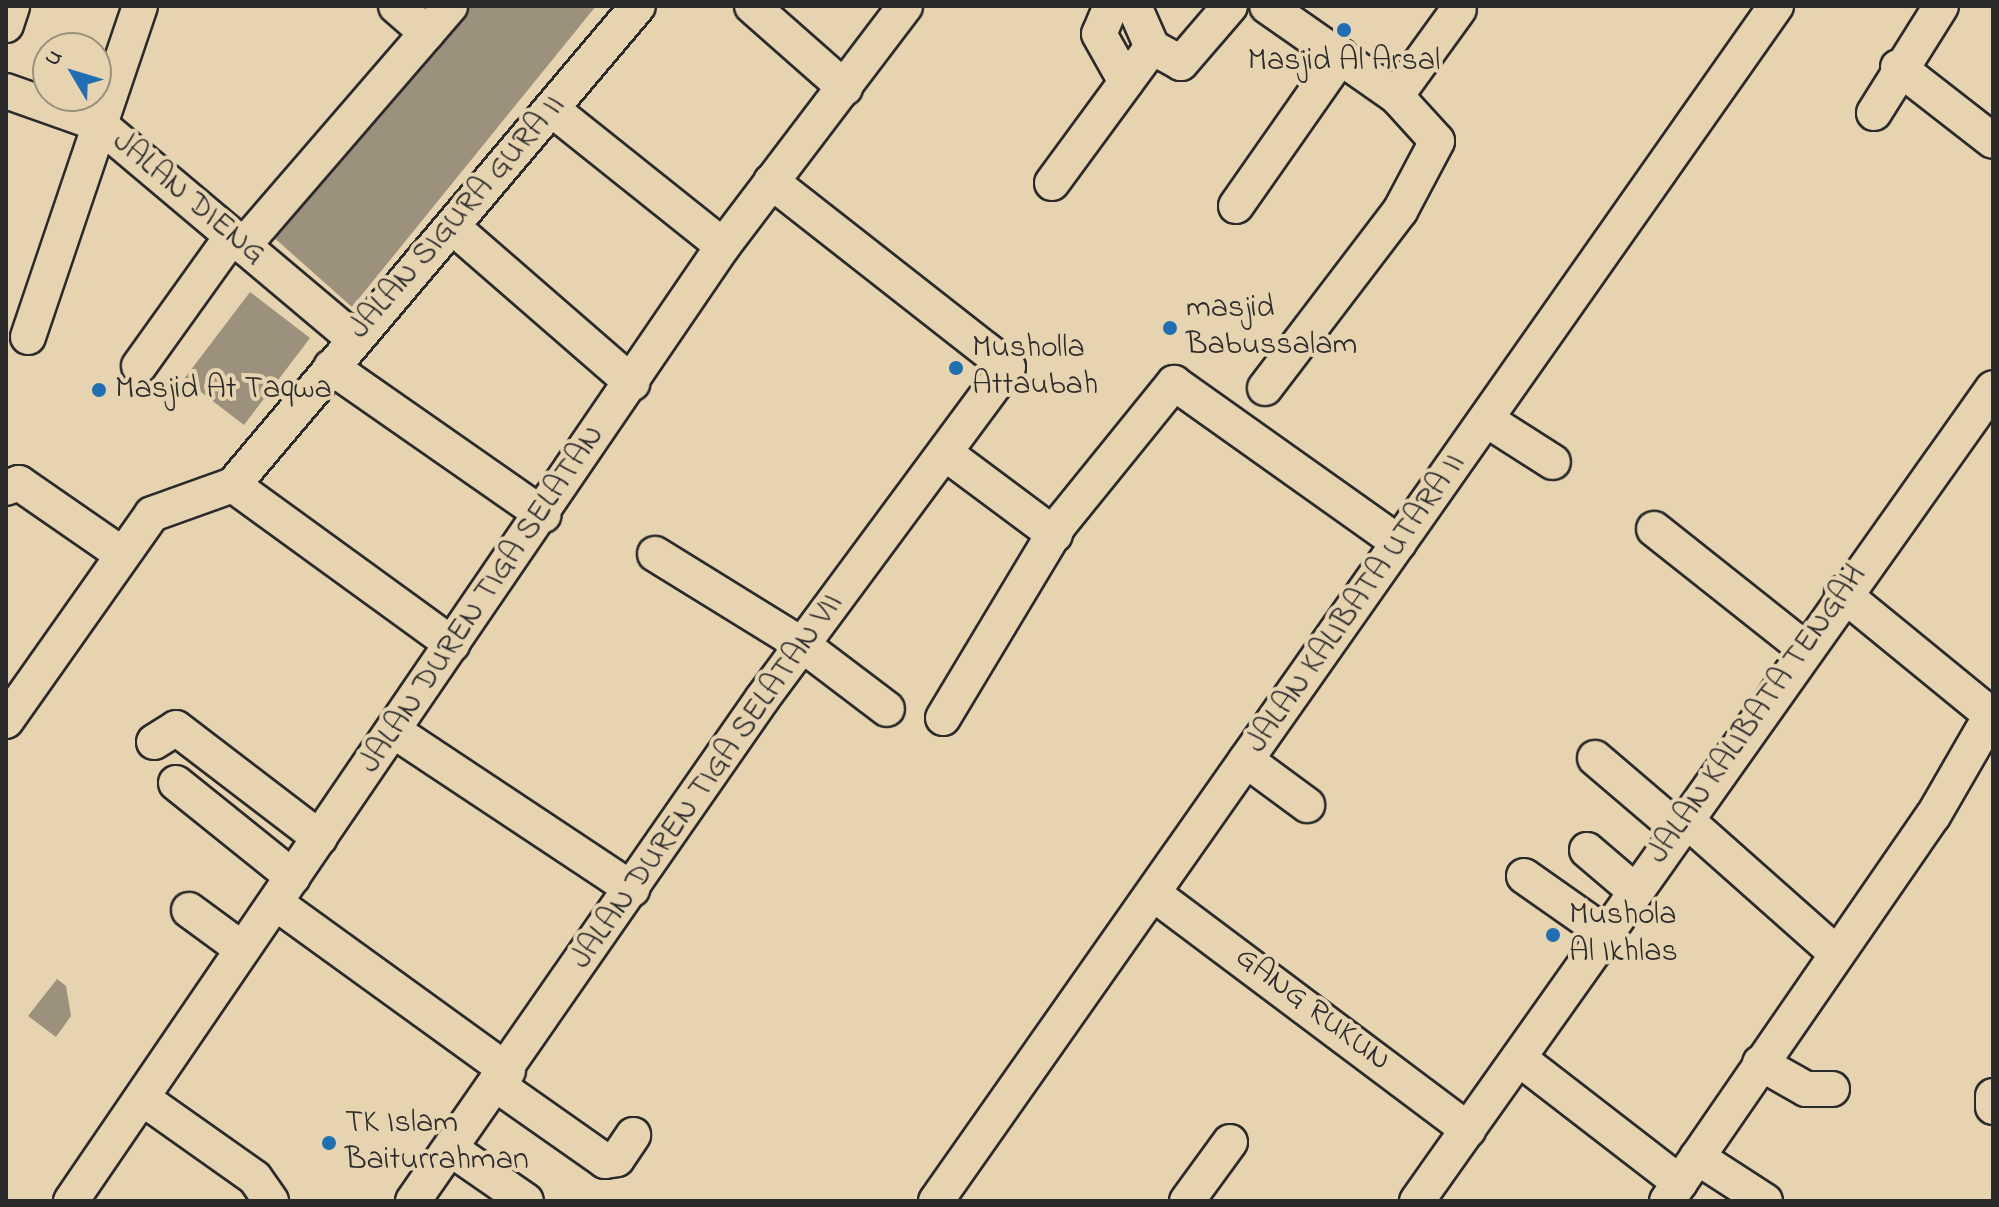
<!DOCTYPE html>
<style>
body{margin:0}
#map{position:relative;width:1999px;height:1207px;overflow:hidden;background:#e6d4b1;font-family:"Indie Flower",sans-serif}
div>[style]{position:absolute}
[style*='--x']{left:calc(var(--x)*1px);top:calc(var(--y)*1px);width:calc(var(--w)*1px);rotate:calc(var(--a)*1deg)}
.water>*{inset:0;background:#9c917c}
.roads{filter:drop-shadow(2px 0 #2b2b2b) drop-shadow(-2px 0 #2b2b2b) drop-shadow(0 2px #2b2b2b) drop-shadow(0 -2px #2b2b2b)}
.minor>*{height:34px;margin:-17px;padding:0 17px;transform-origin:17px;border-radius:17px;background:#e6d4b1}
.dots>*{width:22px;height:22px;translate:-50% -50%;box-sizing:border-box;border:4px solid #e6d4b1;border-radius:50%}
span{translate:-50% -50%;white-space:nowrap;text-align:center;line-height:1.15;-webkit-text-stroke:8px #e6d4b1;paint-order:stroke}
.poi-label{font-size:32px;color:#2b2b2b}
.left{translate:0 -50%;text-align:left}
.street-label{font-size:32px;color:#2b2b2b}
.frame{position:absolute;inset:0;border:8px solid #2b2b2b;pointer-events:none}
.north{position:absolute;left:32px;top:32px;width:80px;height:80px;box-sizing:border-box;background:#e6d4b1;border:2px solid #9b907b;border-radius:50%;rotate:308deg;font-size:22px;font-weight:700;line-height:32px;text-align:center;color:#2b2b2b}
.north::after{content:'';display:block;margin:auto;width:28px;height:36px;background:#1f6fb2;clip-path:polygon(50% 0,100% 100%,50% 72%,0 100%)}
</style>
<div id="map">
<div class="water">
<div style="clip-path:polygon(462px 6px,596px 6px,352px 307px,271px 235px)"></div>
<div style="clip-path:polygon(250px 292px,310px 338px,244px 425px,184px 379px)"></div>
<div style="clip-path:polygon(57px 979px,66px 986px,71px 1016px,56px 1037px,28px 1016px)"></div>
</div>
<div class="roads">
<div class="minor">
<div style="--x:396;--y:6;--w:41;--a:41.1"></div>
<div style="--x:752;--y:6;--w:124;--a:41.4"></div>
<div style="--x:1111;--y:6;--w:30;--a:113"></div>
<div style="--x:1099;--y:34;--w:55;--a:60.6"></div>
<div style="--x:1134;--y:6;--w:45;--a:66.3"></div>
<div style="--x:1152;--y:47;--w:33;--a:29"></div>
<div style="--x:1181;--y:63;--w:75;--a:-49.3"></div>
<div style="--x:6;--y:25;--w:20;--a:-72"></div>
<div style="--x:1898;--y:67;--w:120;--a:37.9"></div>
<div style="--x:6;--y:91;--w:99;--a:19.5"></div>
<div style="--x:99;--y:124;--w:331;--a:40.1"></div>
<div style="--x:1396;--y:96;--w:107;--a:-54.1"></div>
<div style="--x:554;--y:111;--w:216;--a:38.6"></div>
<div style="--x:1874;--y:113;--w:126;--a:-57.9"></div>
<div style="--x:1052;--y:183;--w:169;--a:-53.7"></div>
<div style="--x:1236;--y:206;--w:183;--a:-55"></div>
<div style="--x:455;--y:229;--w:235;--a:41"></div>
<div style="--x:243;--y:246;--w:317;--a:-49.2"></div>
<div style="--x:28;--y:337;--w:349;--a:-71.3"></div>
<div style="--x:139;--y:366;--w:160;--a:-54.4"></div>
<div style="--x:331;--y:367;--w:259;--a:34.9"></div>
<div style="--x:1265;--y:388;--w:223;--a:-52.7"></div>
<div style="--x:1400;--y:211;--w:79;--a:-62.1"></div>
<div style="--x:1437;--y:141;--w:61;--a:-132.3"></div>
<div style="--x:1396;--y:96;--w:157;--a:-145.1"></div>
<div style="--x:1487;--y:420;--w:78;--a:32.5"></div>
<div style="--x:945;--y:453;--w:137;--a:36.7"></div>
<div style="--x:233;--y:485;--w:271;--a:36"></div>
<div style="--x:6;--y:488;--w:14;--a:-21"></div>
<div style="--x:19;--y:483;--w:123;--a:34.7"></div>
<div style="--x:1654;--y:529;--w:191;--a:38.4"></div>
<div style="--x:655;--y:554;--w:175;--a:31.7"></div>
<div style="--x:804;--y:646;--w:104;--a:37.2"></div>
<div style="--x:1842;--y:593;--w:193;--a:39.3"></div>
<div style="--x:943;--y:718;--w:225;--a:-59"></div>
<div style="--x:1059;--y:525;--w:183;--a:-51"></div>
<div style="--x:1174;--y:383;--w:276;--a:35.4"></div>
<div style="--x:6;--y:721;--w:253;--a:-54.8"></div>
<div style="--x:152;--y:514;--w:86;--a:-19.7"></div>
<div style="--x:233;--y:485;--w:627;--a:-49.79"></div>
<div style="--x:394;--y:731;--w:286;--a:33.6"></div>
<div style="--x:154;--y:742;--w:26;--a:-32"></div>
<div style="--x:176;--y:728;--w:181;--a:37.4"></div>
<div style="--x:1595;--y:758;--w:109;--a:40.5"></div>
<div style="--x:1246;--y:760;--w:76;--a:36.4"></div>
<div style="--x:176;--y:783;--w:150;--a:38.8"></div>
<div style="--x:1685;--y:819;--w:200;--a:41.6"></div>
<div style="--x:1587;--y:850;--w:63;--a:40.5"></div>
<div style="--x:1524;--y:876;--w:99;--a:35.1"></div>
<div style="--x:1154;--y:894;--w:393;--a:36.9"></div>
<div style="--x:277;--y:904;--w:285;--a:35.9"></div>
<div style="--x:189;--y:910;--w:66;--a:36.3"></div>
<div style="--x:1521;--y:1060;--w:201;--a:37.7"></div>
<div style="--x:1760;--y:1063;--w:53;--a:29.5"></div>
<div style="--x:1806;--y:1089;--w:26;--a:0"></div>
<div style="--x:497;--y:1085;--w:132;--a:35.1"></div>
<div style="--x:605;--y:1161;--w:12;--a:-9"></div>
<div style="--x:617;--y:1159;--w:29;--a:-56"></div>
<div style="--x:1993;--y:1096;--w:11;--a:90"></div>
<div style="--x:142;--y:1098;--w:138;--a:35.3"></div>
<div style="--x:255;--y:1178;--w:28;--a:55"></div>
<div style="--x:451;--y:1149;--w:91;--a:34.7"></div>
<div style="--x:1697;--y:1157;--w:81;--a:32.9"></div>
<div style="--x:71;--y:1201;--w:1156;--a:-55.68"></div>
<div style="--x:723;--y:246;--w:301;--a:-52.8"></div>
<div style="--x:413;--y:1201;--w:611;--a:-55.19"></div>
<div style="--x:762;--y:699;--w:413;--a:-53.5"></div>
<div style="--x:1008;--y:367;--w:301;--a:-141.9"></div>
<div style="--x:936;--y:1201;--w:1461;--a:-54.9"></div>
<div style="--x:1187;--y:1201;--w:73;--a:-53.9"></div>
<div style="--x:1417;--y:1201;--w:996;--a:-54.68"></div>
<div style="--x:1667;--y:1201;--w:468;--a:-55.4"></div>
<div style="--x:1933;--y:816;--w:120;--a:-60"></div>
</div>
</div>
<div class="dots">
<div style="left:1344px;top:30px;background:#1f6fb2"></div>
<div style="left:1170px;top:328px;background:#1f6fb2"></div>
<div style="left:956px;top:368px;background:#1f6fb2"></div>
<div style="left:99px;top:390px;background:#1f6fb2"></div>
<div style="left:1553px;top:935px;background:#1f6fb2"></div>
<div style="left:329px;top:1143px;background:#1f6fb2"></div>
</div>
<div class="poi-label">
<span style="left:1344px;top:62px">Masjid Al Arsal</span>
<span class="left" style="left:1186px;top:328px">masjid<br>Babussalam</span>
<span class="left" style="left:972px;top:368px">Musholla<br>Attaubah</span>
<span class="left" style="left:115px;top:390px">Masjid At Taqwa</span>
<span class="left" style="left:1569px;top:935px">Mushola<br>Al Ikhlas</span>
<span class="left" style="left:345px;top:1143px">TK Islam<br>Baiturrahman</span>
</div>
<div class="street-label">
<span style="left:188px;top:199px;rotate:40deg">JALAN DIENG</span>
<span style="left:458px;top:218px;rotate:-49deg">JALAN SIGURA GURA II</span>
<span style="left:483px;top:600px;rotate:-56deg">JALAN DUREN TIGA SELATAN</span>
<span style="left:1357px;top:604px;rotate:-55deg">JALAN KALIBATA UTARA II</span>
<span style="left:1758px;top:715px;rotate:-55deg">JALAN KALIBATA TENGAH</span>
<span style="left:708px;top:782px;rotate:-55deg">JALAN DUREN TIGA SELATAN VII</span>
<span style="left:1312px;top:1010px;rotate:37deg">GANG RUKUN</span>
</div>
<div class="frame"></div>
<div class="north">U</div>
</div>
